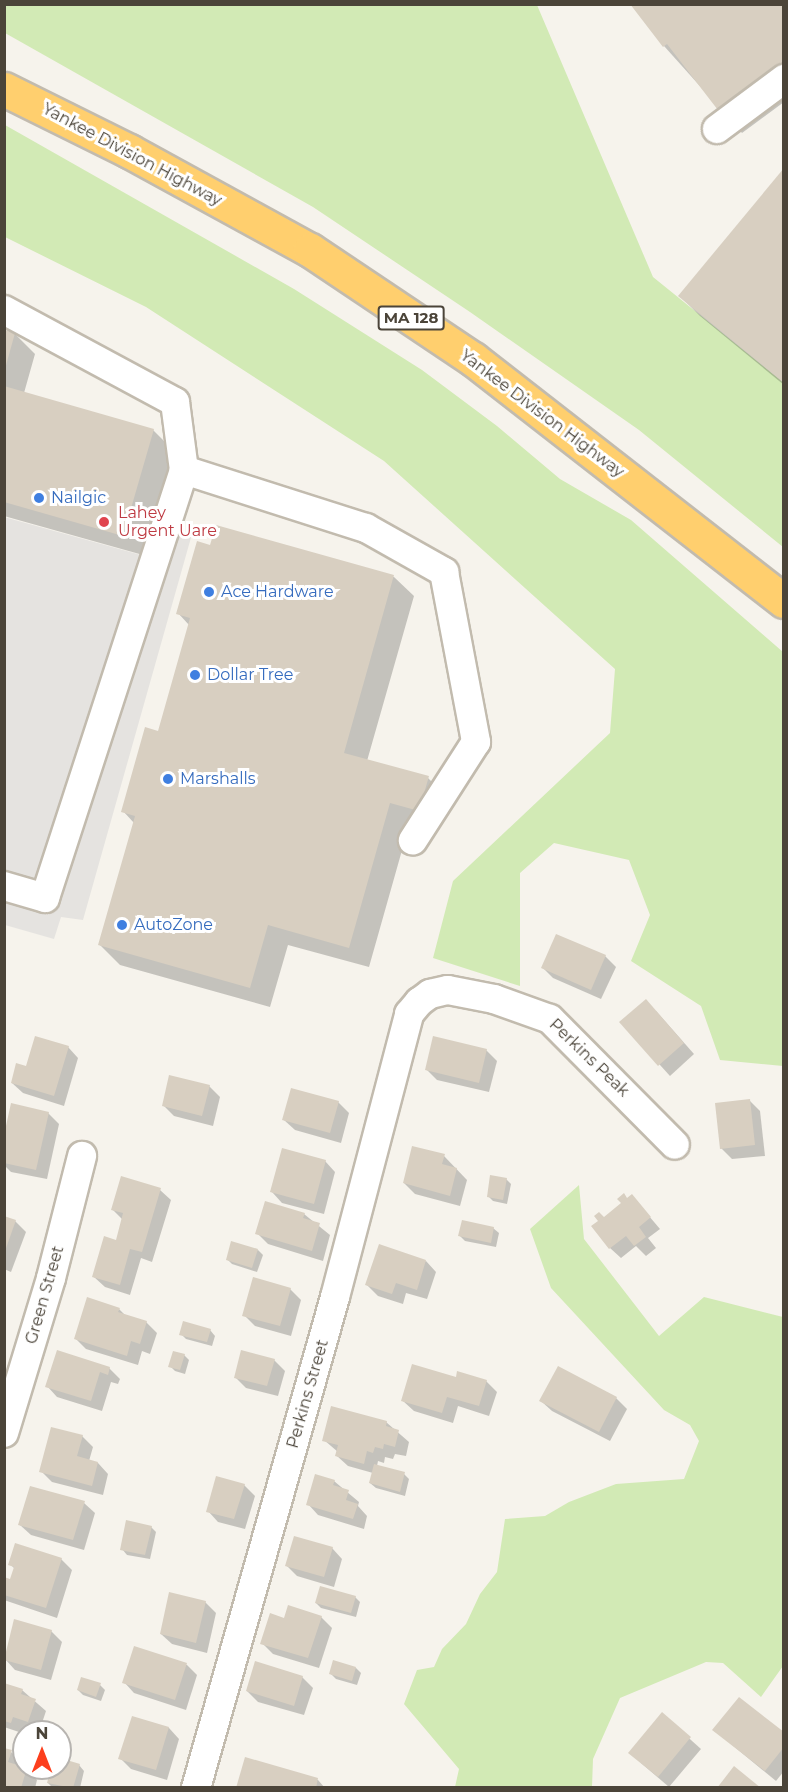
<!DOCTYPE html>
<style>
body{margin:0}
#map{position:relative;width:788px;height:1792px;overflow:hidden;background:#f6f3ec;font-family:Montserrat,sans-serif}
div>[style]{position:absolute}
[style*='--x']{left:calc(var(--x)*1px);top:calc(var(--y)*1px);width:calc(var(--w)*1px);rotate:calc(var(--a)*1deg)}
.green>*{inset:0;background:#d2eab5}
.parking>*{inset:0;background:#e5e3e0}
.shadow>*{inset:0;background:#0003}
.building>*{inset:0;background:#d8cfc1}
.roads{filter:drop-shadow(2px 0 #c2bbae) drop-shadow(-2px 0 #c2bbae) drop-shadow(0 2px #c2bbae) drop-shadow(0 -2px #c2bbae)}
.minor>*{height:28px;margin:-14px;padding:0 14px;transform-origin:14px;border-radius:14px;background:#fff}
.highway>*{height:33px;margin:-16.5px;padding:0 16.5px;transform-origin:16.5px;border-radius:16.5px;background:#ffcf6e}
.dots>*{width:16px;height:16px;translate:-50% -50%;box-sizing:border-box;border:3px solid #fff;border-radius:50%}
span{translate:-50% -50%;white-space:nowrap;text-align:center;line-height:1.15;-webkit-text-stroke:6px #fff;paint-order:stroke}
.shield-label span{padding:2px 4px;background:#fff;border:2px solid;border-radius:4px;-webkit-text-stroke-width:0}
.shield-label{font-size:15px;color:#4b4439;font-weight:700}
.street-label{font-size:16px;color:#4b4439}
.shop-label{font-size:16px;color:#366cbe}
.left{translate:0 -50%;text-align:left}
.health-label{font-size:16px;color:#be3a42}
.frame{position:absolute;inset:0;border:6px solid #4b4439;pointer-events:none}
.north{position:absolute;left:12px;top:1720px;width:60px;height:60px;box-sizing:border-box;background:#fff;border:2px solid #b7b4b0;border-radius:50%;rotate:0deg;font-size:16px;font-weight:700;line-height:24px;text-align:center;color:#4b4439}
.north::after{content:'';display:block;margin:auto;width:21px;height:27px;background:#fc3f1d;clip-path:polygon(50% 0,100% 100%,50% 72%,0 100%)}
</style>
<div id="map">
<div class="green">
<div style="clip-path:polygon(4px 5px,537px 5px,653px 277px,783px 382px,783px 547px,639px 430px,470px 312px,313px 207px,5px 33px)"></div>
<div style="clip-path:polygon(5px 125px,294px 289px,422px 370px,497px 426px,560px 479px,631px 520px,783px 652px,783px 1066px,720px 1060px,701px 1006px,631px 961px,650px 915px,629px 860px,554px 843px,520px 873px,520px 986px,433px 958px,453px 881px,610px 733px,615px 669px,384px 461px,146px 307px,5px 237px)"></div>
<div style="clip-path:polygon(579px 1185px,584px 1239px,659px 1336px,704px 1297px,783px 1317px,783px 1666px,761px 1697px,723px 1663px,706px 1662px,620px 1698px,593px 1759px,592px 1787px,455px 1787px,459px 1769px,404px 1704px,417px 1670px,434px 1667px,442px 1649px,466px 1624px,480px 1594px,497px 1572px,505px 1519px,545px 1516px,569px 1502px,616px 1484px,684px 1479px,699px 1441px,690px 1425px,664px 1410px,551px 1288px,530px 1229px)"></div>
</div>
<div class="parking">
<div style="clip-path:polygon(4px 517px,159px 560px,169px 530px,192px 534px,83px 920px,61px 917px,54px 939px,5px 925px)"></div>
</div>
<div class="shadow">
<div style="clip-path:polygon(632px 4px,784px 4px,784px 102px,742px 133px,664px 46px)"></div>
<div style="clip-path:polygon(784px 171px,784px 385px,700px 316px,680px 296px)"></div>
<div style="clip-path:polygon(4px 331px,15px 334px,35px 354px,24px 393px,153px 430px,173px 450px,143px 555px,4px 516px)"></div>
<div style="clip-path:polygon(217px 527px,394px 577px,414px 596px,367px 761px,428px 778px,448px 798px,439px 830px,410px 822px,369px 967px,288px 945px,270px 1007px,120px 965px,100px 945px,134px 823px,123px 811px,159px 733px,189px 625px,178px 613px,211px 547px)"></div>
<div style="clip-path:polygon(605px 956px,616px 967px,601px 999px,553px 978px,543px 968px)"></div>
<div style="clip-path:polygon(656px 1011px,694px 1054px,670px 1076px,621px 1022px)"></div>
<div style="clip-path:polygon(68px 1047px,78px 1058px,64px 1106px,23px 1093px,12px 1083px,27px 1068px)"></div>
<div style="clip-path:polygon(486px 1050px,497px 1061px,489px 1092px,437px 1080px,426px 1069px)"></div>
<div style="clip-path:polygon(209px 1086px,220px 1097px,213px 1126px,174px 1116px,163px 1105px)"></div>
<div style="clip-path:polygon(749px 1100px,760px 1111px,765px 1156px,732px 1159px,721px 1148px)"></div>
<div style="clip-path:polygon(338px 1102px,349px 1113px,341px 1143px,295px 1130px,284px 1120px)"></div>
<div style="clip-path:polygon(48px 1113px,59px 1124px,47px 1179px,11px 1172px,4px 1165px,4px 1143px)"></div>
<div style="clip-path:polygon(444px 1156px,467px 1180px,460px 1206px,415px 1194px,404px 1183px)"></div>
<div style="clip-path:polygon(325px 1161px,335px 1172px,324px 1214px,282px 1203px,272px 1192px)"></div>
<div style="clip-path:polygon(506px 1179px,511px 1184px,507px 1204px,493px 1201px,488px 1196px)"></div>
<div style="clip-path:polygon(160px 1190px,171px 1200px,152px 1262px,141px 1258px,130px 1295px,105px 1287px,94px 1277px,117px 1241px,123px 1220px,112px 1209px)"></div>
<div style="clip-path:polygon(632px 1196px,660px 1229px,648px 1238px,656px 1248px,646px 1256px,636px 1246px,621px 1258px,610px 1248px,604px 1218px)"></div>
<div style="clip-path:polygon(304px 1214px,330px 1235px,323px 1261px,268px 1244px,257px 1233px)"></div>
<div style="clip-path:polygon(4px 1217px,15px 1221px,26px 1232px,11px 1272px,4px 1269px)"></div>
<div style="clip-path:polygon(493px 1228px,499px 1233px,496px 1247px,465px 1241px,460px 1236px)"></div>
<div style="clip-path:polygon(258px 1250px,263px 1255px,257px 1272px,232px 1264px,227px 1259px)"></div>
<div style="clip-path:polygon(426px 1261px,436px 1272px,427px 1299px,406px 1293px,403px 1304px,378px 1296px,367px 1285px)"></div>
<div style="clip-path:polygon(290px 1289px,301px 1300px,291px 1336px,255px 1326px,244px 1315px)"></div>
<div style="clip-path:polygon(119px 1309px,126px 1316px,146px 1322px,157px 1333px,150px 1354px,142px 1351px,138px 1365px,86px 1349px,76px 1339px)"></div>
<div style="clip-path:polygon(210px 1330px,215px 1336px,212px 1346px,186px 1339px,181px 1334px)"></div>
<div style="clip-path:polygon(184px 1355px,189px 1360px,185px 1374px,175px 1371px,170px 1366px)"></div>
<div style="clip-path:polygon(274px 1360px,285px 1371px,278px 1396px,246px 1388px,235px 1377px)"></div>
<div style="clip-path:polygon(109px 1368px,120px 1379px,118px 1384px,111px 1382px,102px 1411px,57px 1397px,47px 1386px)"></div>
<div style="clip-path:polygon(457px 1379px,486px 1381px,497px 1392px,489px 1416px,458px 1406px,453px 1423px,414px 1411px,403px 1401px)"></div>
<div style="clip-path:polygon(616px 1398px,627px 1409px,610px 1441px,552px 1411px,541px 1401px)"></div>
<div style="clip-path:polygon(386px 1422px,409px 1442px,406px 1456px,395px 1454px,393px 1459px,385px 1457px,384px 1463px,378px 1461px,377px 1466px,404px 1474px,409px 1479px,405px 1496px,376px 1488px,370px 1483px,373px 1473px,348px 1466px,337px 1456px,338px 1452px,324px 1440px)"></div>
<div style="clip-path:polygon(82px 1436px,93px 1447px,89px 1461px,98px 1463px,108px 1474px,103px 1495px,52px 1482px,41px 1471px)"></div>
<div style="clip-path:polygon(334px 1481px,359px 1502px,358px 1506px,367px 1516px,364px 1529px,318px 1515px,308px 1504px)"></div>
<div style="clip-path:polygon(244px 1485px,255px 1496px,245px 1529px,218px 1522px,208px 1511px)"></div>
<div style="clip-path:polygon(84px 1503px,95px 1513px,84px 1550px,31px 1535px,20px 1525px)"></div>
<div style="clip-path:polygon(151px 1527px,156px 1532px,150px 1559px,127px 1555px,122px 1549px)"></div>
<div style="clip-path:polygon(332px 1548px,342px 1559px,334px 1587px,297px 1576px,286px 1565px)"></div>
<div style="clip-path:polygon(61px 1559px,72px 1570px,57px 1618px,4px 1600px,4px 1579px,11px 1581px,15px 1569px,10px 1564px)"></div>
<div style="clip-path:polygon(355px 1597px,360px 1602px,356px 1617px,321px 1608px,316px 1603px)"></div>
<div style="clip-path:polygon(205px 1602px,216px 1613px,207px 1653px,172px 1644px,161px 1634px)"></div>
<div style="clip-path:polygon(321px 1617px,332px 1628px,319px 1668px,273px 1654px,262px 1643px,285px 1619px)"></div>
<div style="clip-path:polygon(51px 1631px,62px 1642px,51px 1680px,15px 1670px,5px 1659px)"></div>
<div style="clip-path:polygon(135px 1648px,187px 1665px,197px 1675px,186px 1710px,134px 1693px,124px 1682px)"></div>
<div style="clip-path:polygon(356px 1668px,361px 1673px,357px 1685px,336px 1679px,331px 1674px)"></div>
<div style="clip-path:polygon(302px 1677px,313px 1688px,304px 1715px,258px 1702px,247px 1691px)"></div>
<div style="clip-path:polygon(4px 1685px,22px 1690px,46px 1711px,39px 1732px,24px 1727px,22px 1733px,4px 1727px)"></div>
<div style="clip-path:polygon(100px 1685px,105px 1690px,101px 1701px,83px 1695px,78px 1690px)"></div>
<div style="clip-path:polygon(662px 1714px,701px 1749px,669px 1787px,641px 1763px)"></div>
<div style="clip-path:polygon(133px 1717px,169px 1728px,179px 1739px,167px 1780px,131px 1769px,120px 1758px)"></div>
<div style="clip-path:polygon(714px 1730px,784px 1734px,784px 1771px,776px 1781px)"></div>
<div style="clip-path:polygon(4px 1750px,11px 1752px,22px 1762px,20px 1768px,26px 1770px,37px 1780px,35px 1788px,4px 1788px)"></div>
<div style="clip-path:polygon(246px 1759px,318px 1780px,325px 1788px,237px 1788px)"></div>
<div style="clip-path:polygon(60px 1760px,79px 1765px,84px 1771px,80px 1788px,53px 1788px,48px 1783px,53px 1768px,60px 1768px)"></div>
</div>
<div class="building">
<div style="clip-path:polygon(630px 4px,784px 4px,784px 67px,721px 114px,667px 44px,663px 47px)"></div>
<div style="clip-path:polygon(784px 168px,784px 383px,678px 296px)"></div>
<div style="clip-path:polygon(4px 330px,15px 333px,5px 369px,4px 369px)"></div>
<div style="clip-path:polygon(4px 386px,154px 429px,123px 536px,4px 502px)"></div>
<div style="clip-path:polygon(216px 525px,394px 575px,344px 753px,429px 776px,419px 811px,390px 803px,349px 948px,268px 925px,250px 988px,98px 945px,135px 816px,121px 812px,145px 727px,158px 731px,190px 618px,176px 614px,197px 541px,210px 545px)"></div>
<div style="clip-path:polygon(556px 934px,606px 955px,591px 990px,541px 968px)"></div>
<div style="clip-path:polygon(646px 999px,684px 1043px,658px 1066px,619px 1022px)"></div>
<div style="clip-path:polygon(35px 1036px,69px 1046px,54px 1096px,11px 1083px,16px 1063px,26px 1066px)"></div>
<div style="clip-path:polygon(433px 1036px,487px 1049px,479px 1083px,425px 1070px)"></div>
<div style="clip-path:polygon(169px 1075px,210px 1085px,202px 1116px,162px 1106px)"></div>
<div style="clip-path:polygon(291px 1088px,339px 1101px,330px 1133px,282px 1120px)"></div>
<div style="clip-path:polygon(750px 1099px,755px 1145px,720px 1149px,715px 1103px)"></div>
<div style="clip-path:polygon(11px 1103px,49px 1112px,36px 1170px,4px 1163px,4px 1135px)"></div>
<div style="clip-path:polygon(412px 1146px,445px 1154px,442px 1164px,457px 1168px,450px 1196px,403px 1183px)"></div>
<div style="clip-path:polygon(282px 1148px,326px 1160px,314px 1204px,270px 1192px)"></div>
<div style="clip-path:polygon(490px 1175px,507px 1178px,503px 1200px,487px 1197px)"></div>
<div style="clip-path:polygon(121px 1176px,161px 1188px,142px 1252px,130px 1249px,120px 1285px,92px 1277px,104px 1236px,116px 1240px,123px 1213px,111px 1210px)"></div>
<div style="clip-path:polygon(624px 1193px,627px 1198px,632px 1194px,651px 1217px,639px 1227px,646px 1237px,634px 1246px,626px 1236px,609px 1249px,591px 1226px,598px 1221px,594px 1216px,599px 1212px,604px 1217px,621px 1203px,617px 1199px)"></div>
<div style="clip-path:polygon(265px 1201px,305px 1213px,303px 1218px,320px 1223px,312px 1251px,255px 1234px)"></div>
<div style="clip-path:polygon(4px 1216px,16px 1220px,5px 1251px,4px 1250px)"></div>
<div style="clip-path:polygon(462px 1220px,494px 1227px,491px 1243px,458px 1236px)"></div>
<div style="clip-path:polygon(231px 1241px,258px 1249px,252px 1268px,226px 1260px)"></div>
<div style="clip-path:polygon(379px 1244px,426px 1260px,417px 1290px,396px 1283px,392px 1294px,365px 1285px)"></div>
<div style="clip-path:polygon(253px 1277px,291px 1288px,280px 1326px,242px 1316px)"></div>
<div style="clip-path:polygon(87px 1297px,120px 1308px,118px 1312px,147px 1321px,140px 1344px,131px 1341px,127px 1356px,74px 1339px)"></div>
<div style="clip-path:polygon(183px 1321px,211px 1329px,207px 1342px,179px 1335px)"></div>
<div style="clip-path:polygon(57px 1350px,110px 1367px,108px 1375px,100px 1372px,91px 1401px,45px 1387px)"></div>
<div style="clip-path:polygon(241px 1350px,275px 1359px,267px 1386px,234px 1378px)"></div>
<div style="clip-path:polygon(173px 1351px,185px 1354px,180px 1370px,168px 1367px)"></div>
<div style="clip-path:polygon(412px 1364px,456px 1377px,457px 1371px,487px 1380px,479px 1406px,447px 1397px,442px 1413px,401px 1401px)"></div>
<div style="clip-path:polygon(558px 1366px,617px 1397px,599px 1432px,539px 1401px)"></div>
<div style="clip-path:polygon(331px 1406px,387px 1421px,386px 1426px,399px 1430px,395px 1447px,384px 1444px,383px 1449px,375px 1447px,373px 1453px,367px 1451px,364px 1464px,335px 1456px,338px 1445px,322px 1441px)"></div>
<div style="clip-path:polygon(51px 1427px,83px 1435px,77px 1456px,98px 1462px,92px 1486px,39px 1472px)"></div>
<div style="clip-path:polygon(374px 1464px,405px 1472px,400px 1492px,369px 1483px)"></div>
<div style="clip-path:polygon(315px 1474px,335px 1480px,333px 1485px,349px 1490px,346px 1500px,358px 1504px,353px 1519px,306px 1505px)"></div>
<div style="clip-path:polygon(216px 1476px,245px 1484px,234px 1519px,206px 1512px)"></div>
<div style="clip-path:polygon(30px 1486px,85px 1501px,73px 1540px,18px 1525px)"></div>
<div style="clip-path:polygon(126px 1520px,152px 1526px,145px 1555px,120px 1550px)"></div>
<div style="clip-path:polygon(294px 1536px,333px 1547px,324px 1577px,285px 1566px)"></div>
<div style="clip-path:polygon(15px 1543px,62px 1558px,46px 1608px,4px 1595px,4px 1577px,10px 1579px,14px 1567px,8px 1565px)"></div>
<div style="clip-path:polygon(320px 1586px,356px 1596px,351px 1613px,315px 1603px)"></div>
<div style="clip-path:polygon(169px 1592px,206px 1601px,196px 1643px,160px 1634px)"></div>
<div style="clip-path:polygon(288px 1605px,322px 1616px,308px 1658px,260px 1644px,270px 1613px,284px 1618px)"></div>
<div style="clip-path:polygon(14px 1619px,52px 1630px,41px 1670px,4px 1660px)"></div>
<div style="clip-path:polygon(134px 1646px,187px 1663px,175px 1700px,122px 1683px)"></div>
<div style="clip-path:polygon(333px 1660px,356px 1667px,352px 1681px,329px 1674px)"></div>
<div style="clip-path:polygon(255px 1661px,303px 1676px,294px 1706px,246px 1691px)"></div>
<div style="clip-path:polygon(81px 1677px,101px 1683px,96px 1697px,77px 1690px)"></div>
<div style="clip-path:polygon(4px 1683px,23px 1689px,21px 1694px,36px 1699px,28px 1722px,13px 1717px,11px 1723px,4px 1721px)"></div>
<div style="clip-path:polygon(739px 1697px,784px 1732px,784px 1747px,765px 1771px,712px 1730px)"></div>
<div style="clip-path:polygon(662px 1712px,691px 1737px,658px 1777px,628px 1753px)"></div>
<div style="clip-path:polygon(132px 1716px,169px 1727px,156px 1770px,118px 1759px)"></div>
<div style="clip-path:polygon(4px 1748px,12px 1750px,8px 1762px,27px 1768px,21px 1788px,4px 1788px)"></div>
<div style="clip-path:polygon(245px 1757px,318px 1778px,316px 1788px,236px 1788px)"></div>
<div style="clip-path:polygon(60px 1758px,80px 1764px,73px 1788px,47px 1783px,51px 1768px,60px 1768px)"></div>
<div style="clip-path:polygon(734px 1766px,761px 1788px,717px 1788px)"></div>
</div>
<div class="roads">
<div class="minor">
<div style="--x:717;--y:129;--w:84;--a:-36.7"></div>
<div style="--x:4;--y:310;--w:194;--a:28.3"></div>
<div style="--x:175;--y:402;--w:69;--a:82.5"></div>
<div style="--x:184;--y:470;--w:450;--a:108"></div>
<div style="--x:45;--y:898;--w:43;--a:-163.7"></div>
<div style="--x:184;--y:470;--w:191;--a:17.7"></div>
<div style="--x:366;--y:528;--w:90;--a:29.4"></div>
<div style="--x:444;--y:572;--w:173;--a:79.3"></div>
<div style="--x:476;--y:742;--w:117;--a:122.7"></div>
<div style="--x:4;--y:1433;--w:162;--a:-73.1"></div>
<div style="--x:51;--y:1278;--w:126;--a:-75.7"></div>
<div style="--x:196;--y:1788;--w:510;--a:-74.19"></div>
<div style="--x:335;--y:1297;--w:293;--a:-75.3"></div>
<div style="--x:409;--y:1014;--w:16;--a:-50"></div>
<div style="--x:419;--y:1002;--w:14;--a:-36"></div>
<div style="--x:430;--y:994;--w:18;--a:-13"></div>
<div style="--x:448;--y:990;--w:47;--a:11.1"></div>
<div style="--x:494;--y:999;--w:59;--a:19.7"></div>
<div style="--x:550;--y:1019;--w:177;--a:45.2"></div>
</div>
<div class="highway">
<div style="--x:4;--y:89;--w:140;--a:26.4"></div>
<div style="--x:129;--y:151;--w:206;--a:28.7"></div>
<div style="--x:310;--y:250;--w:196;--a:33.8"></div>
<div style="--x:473;--y:359;--w:394;--a:37.9"></div>
</div>
</div>
<div class="dots">
<div style="left:39px;top:498px;background:#3f7fe0"></div>
<div style="left:104px;top:522px;background:#e0444e"></div>
<div style="left:209px;top:592px;background:#3f7fe0"></div>
<div style="left:195px;top:675px;background:#3f7fe0"></div>
<div style="left:168px;top:779px;background:#3f7fe0"></div>
<div style="left:122px;top:925px;background:#3f7fe0"></div>
</div>
<div class="shield-label">
<span style="left:411px;top:318px">MA 128</span>
</div>
<div class="street-label">
<span style="left:132px;top:155px;rotate:28deg">Yankee Division Highway</span>
<span style="left:542px;top:414px;rotate:37deg">Yankee Division Highway</span>
<span style="left:589px;top:1058px;rotate:44deg">Perkins Peak</span>
<span style="left:45px;top:1295px;rotate:-74deg">Green Street</span>
<span style="left:308px;top:1394px;rotate:-74deg">Perkins Street</span>
</div>
<div class="shop-label">
<span class="left" style="left:51px;top:498px">Nailgic</span>
<span class="left" style="left:221px;top:592px">Ace Hardware</span>
<span class="left" style="left:207px;top:675px">Dollar Tree</span>
<span class="left" style="left:180px;top:779px">Marshalls</span>
<span class="left" style="left:134px;top:925px">AutoZone</span>
</div>
<div class="health-label">
<span class="left" style="left:118px;top:522px">Lahey<br>Urgent Uare</span>
</div>
<div class="frame"></div>
<div class="north">N</div>
</div>
